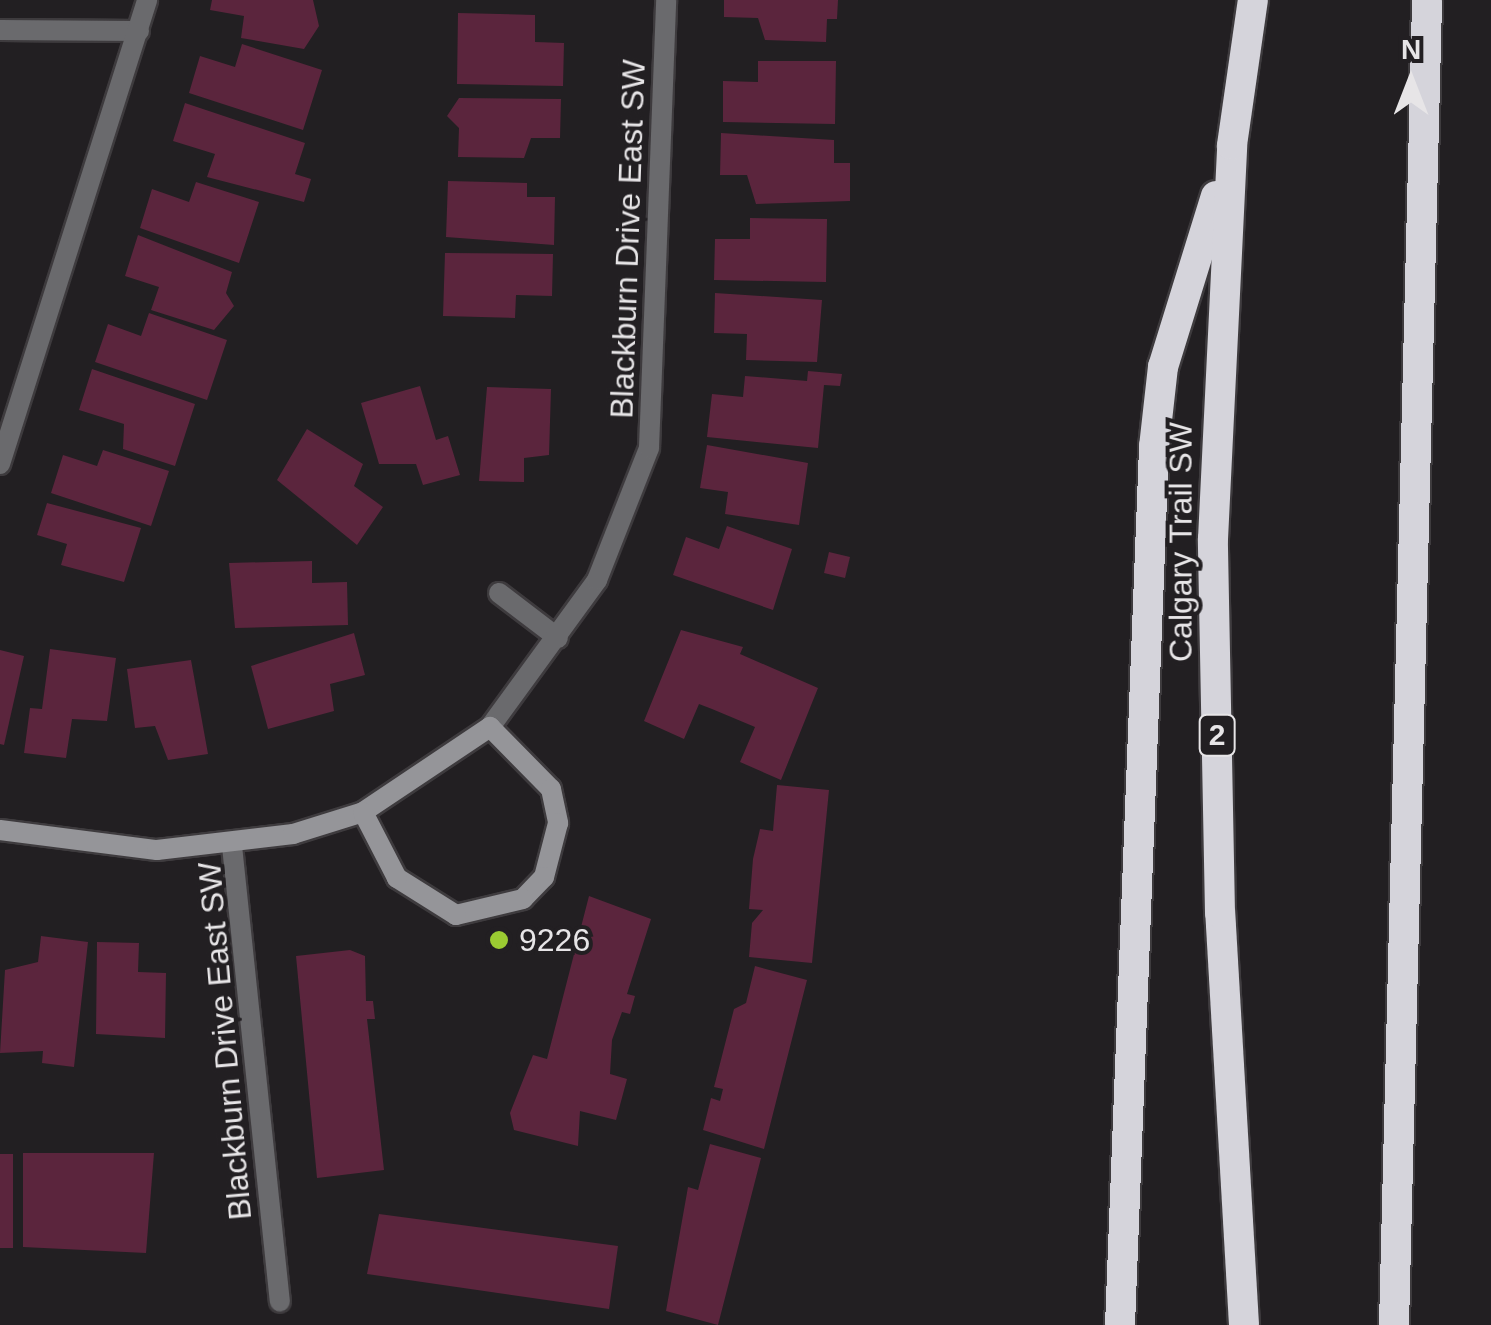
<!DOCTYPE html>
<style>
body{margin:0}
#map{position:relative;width:1491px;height:1325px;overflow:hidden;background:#221f22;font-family:Helvetica,sans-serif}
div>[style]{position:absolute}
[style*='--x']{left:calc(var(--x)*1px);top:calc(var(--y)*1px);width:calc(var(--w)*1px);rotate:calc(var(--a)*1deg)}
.building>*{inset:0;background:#5b253d}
.roads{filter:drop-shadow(2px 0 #3e3b3e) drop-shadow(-2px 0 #3e3b3e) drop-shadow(0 2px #3e3b3e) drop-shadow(0 -2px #3e3b3e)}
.street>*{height:20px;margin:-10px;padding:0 10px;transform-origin:10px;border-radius:10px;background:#6a6a6d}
.secondary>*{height:20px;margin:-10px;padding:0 10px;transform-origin:10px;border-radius:10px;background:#959599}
.highway>*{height:30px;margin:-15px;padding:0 15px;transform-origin:15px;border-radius:15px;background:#d5d4db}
.dots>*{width:28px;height:28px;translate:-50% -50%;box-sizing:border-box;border:5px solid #221f22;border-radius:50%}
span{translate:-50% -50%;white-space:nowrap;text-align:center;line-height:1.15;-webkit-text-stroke:8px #221f22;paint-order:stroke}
.shield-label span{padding:2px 8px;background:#221f22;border:2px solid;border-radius:8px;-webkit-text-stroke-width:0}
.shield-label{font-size:30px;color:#e7e5e7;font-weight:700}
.street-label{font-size:32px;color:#e7e5e7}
.poi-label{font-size:32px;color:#e7e5e7}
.left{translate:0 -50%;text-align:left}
.north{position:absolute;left:1361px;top:30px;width:100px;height:100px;-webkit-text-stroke:8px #221f22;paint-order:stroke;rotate:0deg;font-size:28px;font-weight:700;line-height:40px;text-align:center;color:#e7e5e7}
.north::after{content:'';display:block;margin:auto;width:35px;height:45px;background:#e7e5e7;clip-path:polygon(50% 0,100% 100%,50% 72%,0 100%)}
</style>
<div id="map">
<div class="building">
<div style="clip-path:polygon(212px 0,313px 0,319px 26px,304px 49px,241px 38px,244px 16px,210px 10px)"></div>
<div style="clip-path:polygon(724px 0,838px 0,837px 19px,827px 19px,826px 42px,765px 40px,758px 18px,724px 17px)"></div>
<div style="clip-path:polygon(458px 13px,535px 15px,535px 42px,564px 43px,563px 86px,457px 84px)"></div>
<div style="clip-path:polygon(242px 44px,322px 70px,303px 130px,189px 93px,200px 56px,235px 67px)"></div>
<div style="clip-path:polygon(758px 61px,836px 61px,835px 124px,723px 122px,723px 81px,758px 82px)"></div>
<div style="clip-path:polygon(459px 98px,561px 99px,560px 138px,531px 138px,524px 158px,458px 157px,459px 128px,447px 116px)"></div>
<div style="clip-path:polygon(185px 103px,305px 143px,295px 174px,311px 179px,304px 202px,207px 177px,215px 154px,173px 141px)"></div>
<div style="clip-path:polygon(721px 133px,834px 140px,834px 163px,850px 163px,850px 201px,756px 204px,747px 175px,720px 175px)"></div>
<div style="clip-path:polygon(448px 181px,527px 183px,527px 197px,555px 197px,554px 245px,446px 237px)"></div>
<div style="clip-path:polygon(196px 182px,259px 202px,239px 263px,140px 228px,152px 189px,189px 202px)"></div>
<div style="clip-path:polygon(750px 218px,827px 219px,826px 282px,714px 280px,715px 239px,750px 239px)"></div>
<div style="clip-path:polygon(138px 235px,232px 272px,226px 293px,234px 306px,214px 330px,151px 310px,159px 287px,125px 276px)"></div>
<div style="clip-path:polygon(445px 253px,553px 254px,552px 296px,516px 295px,515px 318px,443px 316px)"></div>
<div style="clip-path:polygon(715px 293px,822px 300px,817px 362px,746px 360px,747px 334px,714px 333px)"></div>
<div style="clip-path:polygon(149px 313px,227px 340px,207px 400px,95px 362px,108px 324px,141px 336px)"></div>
<div style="clip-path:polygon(92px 369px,195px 404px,175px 466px,123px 449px,124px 424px,79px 410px)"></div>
<div style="clip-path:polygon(808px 371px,842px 374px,840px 386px,824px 385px,818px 448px,707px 437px,712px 394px,743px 397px,745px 376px,807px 381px)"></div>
<div style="clip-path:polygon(420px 386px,436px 440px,448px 436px,460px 475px,423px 485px,416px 464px,379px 464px,361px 403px)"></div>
<div style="clip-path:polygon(487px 387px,551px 389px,549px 455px,524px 458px,524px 482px,479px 481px)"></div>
<div style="clip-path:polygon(307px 429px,363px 464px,354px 486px,383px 507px,357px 545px,277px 480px)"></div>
<div style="clip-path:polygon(707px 445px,808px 463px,799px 525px,725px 514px,728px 492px,700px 488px)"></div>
<div style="clip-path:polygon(103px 450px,169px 471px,151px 526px,51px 493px,63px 455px,97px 466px)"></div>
<div style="clip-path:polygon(47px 503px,141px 528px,124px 582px,61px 565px,67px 544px,37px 535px)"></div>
<div style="clip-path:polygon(727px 526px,792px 549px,773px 610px,673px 575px,686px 537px,719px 549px)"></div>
<div style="clip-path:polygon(829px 552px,850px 557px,845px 578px,824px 573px)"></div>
<div style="clip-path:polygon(312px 561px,312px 583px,347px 582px,348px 625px,235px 628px,229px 563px)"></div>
<div style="clip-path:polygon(681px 630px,743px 647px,740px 654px,818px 688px,781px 780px,740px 762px,755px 727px,712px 709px,699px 704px,684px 739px,644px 721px)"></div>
<div style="clip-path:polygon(354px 633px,365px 675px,330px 684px,334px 711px,268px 729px,251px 666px)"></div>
<div style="clip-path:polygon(50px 649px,116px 658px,107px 721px,72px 719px,66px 758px,24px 753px,30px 708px,42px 709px)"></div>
<div style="clip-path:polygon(0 650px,24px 656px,4px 745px,0 744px)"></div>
<div style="clip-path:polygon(191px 660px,208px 754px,168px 760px,155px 726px,135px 728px,127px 669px)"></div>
<div style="clip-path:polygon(777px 785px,829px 790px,812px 963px,749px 957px,752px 923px,763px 910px,749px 909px,753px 859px,760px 829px,773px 831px)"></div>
<div style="clip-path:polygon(589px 896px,651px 919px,627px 994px,635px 996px,630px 1014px,622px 1012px,612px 1040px,610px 1074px,627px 1079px,616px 1120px,580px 1111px,578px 1146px,514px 1130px,510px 1113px,533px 1055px,547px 1059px)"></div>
<div style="clip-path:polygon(41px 936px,88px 942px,74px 1067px,42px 1063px,43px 1051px,0 1053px,5px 970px,38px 962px)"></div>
<div style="clip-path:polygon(97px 942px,139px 943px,138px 972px,166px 973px,165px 1038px,96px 1034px)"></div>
<div style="clip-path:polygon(350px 950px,365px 956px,366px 1001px,373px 1001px,375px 1019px,367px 1019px,384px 1170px,317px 1178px,296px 956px)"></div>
<div style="clip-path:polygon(755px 966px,807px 980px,764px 1149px,703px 1130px,711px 1098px,720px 1101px,723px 1089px,714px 1087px,734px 1009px,746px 1003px)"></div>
<div style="clip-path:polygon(710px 1144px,761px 1158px,718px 1325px,666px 1311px,688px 1187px,698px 1190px)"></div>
<div style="clip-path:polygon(23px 1153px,154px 1153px,146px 1253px,23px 1247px)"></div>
<div style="clip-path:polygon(0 1154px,13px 1154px,13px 1248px,0 1248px)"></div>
<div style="clip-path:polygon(379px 1214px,618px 1246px,609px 1309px,367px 1274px)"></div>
</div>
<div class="roads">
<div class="street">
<div style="--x:0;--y:30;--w:139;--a:0.4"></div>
<div style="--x:0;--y:464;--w:487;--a:-72.4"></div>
<div style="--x:499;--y:593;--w:74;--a:37.3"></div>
<div style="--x:490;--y:727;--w:182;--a:-53.9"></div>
<div style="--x:597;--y:580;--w:142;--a:-68.5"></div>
<div style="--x:649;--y:448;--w:448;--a:-87.8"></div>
<div style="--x:232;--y:846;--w:458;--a:84"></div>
</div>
<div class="secondary">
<div style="--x:0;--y:830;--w:158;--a:7.3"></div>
<div style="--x:157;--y:850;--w:137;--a:-6.7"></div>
<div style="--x:293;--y:834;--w:73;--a:-17.4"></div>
<div style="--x:363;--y:812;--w:153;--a:-33.8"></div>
<div style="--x:490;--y:727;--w:87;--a:45.5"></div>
<div style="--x:551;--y:789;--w:35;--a:78"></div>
<div style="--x:558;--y:823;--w:56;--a:104.5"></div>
<div style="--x:544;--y:877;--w:30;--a:134"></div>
<div style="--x:523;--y:899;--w:69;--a:166.6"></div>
<div style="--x:456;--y:915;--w:70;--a:-147.9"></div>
<div style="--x:397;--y:878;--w:74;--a:-117.3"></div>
</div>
<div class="highway">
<div style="--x:1120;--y:1325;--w:879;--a:-87.78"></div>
<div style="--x:1154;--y:447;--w:81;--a:-83.6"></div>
<div style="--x:1163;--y:367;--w:179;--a:-72.8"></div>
<div style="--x:1244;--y:1325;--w:413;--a:-93.3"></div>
<div style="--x:1220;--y:913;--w:374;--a:-91.1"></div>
<div style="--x:1213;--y:539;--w:394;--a:-87.2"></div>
<div style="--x:1232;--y:145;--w:147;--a:-81.8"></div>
<div style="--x:1394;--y:1325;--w:1325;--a:-88.57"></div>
</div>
</div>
<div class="dots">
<div style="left:499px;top:940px;background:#9bcb32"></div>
</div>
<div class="shield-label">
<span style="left:1217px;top:735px">2</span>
</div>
<div class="street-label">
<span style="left:628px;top:239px;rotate:-88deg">Blackburn Drive East SW</span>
<span style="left:1181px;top:542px;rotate:-90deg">Calgary Trail SW</span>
<span style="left:225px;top:1041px;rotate:-95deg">Blackburn Drive East SW</span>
</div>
<div class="poi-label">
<span class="left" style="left:519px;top:940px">9226</span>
</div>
<div class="north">N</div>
</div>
